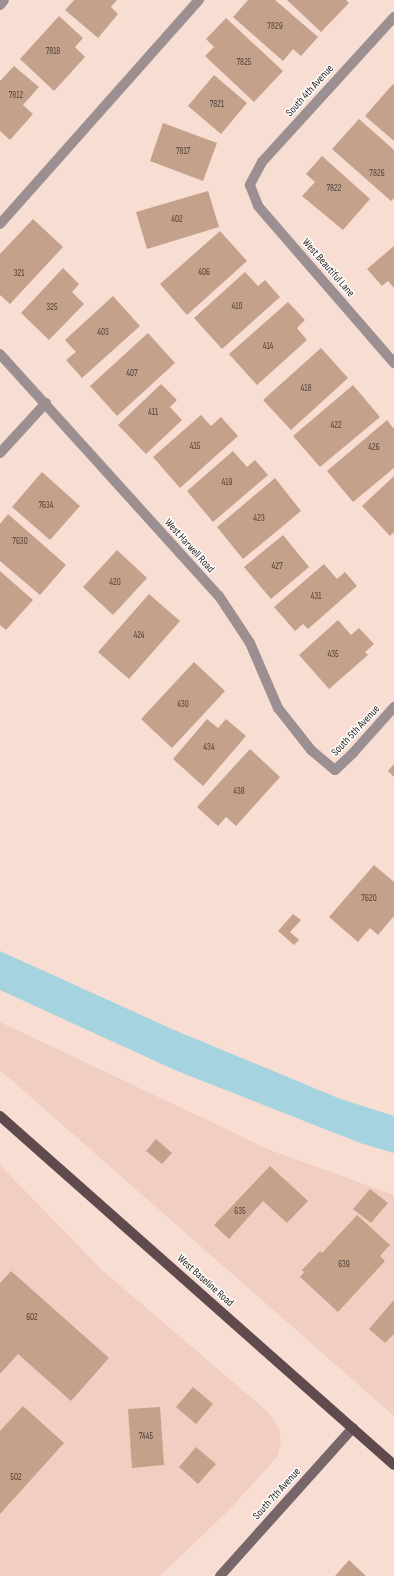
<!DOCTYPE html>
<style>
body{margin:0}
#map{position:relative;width:394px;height:1576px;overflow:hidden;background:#f8ddd3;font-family:"Sofia Sans Condensed",sans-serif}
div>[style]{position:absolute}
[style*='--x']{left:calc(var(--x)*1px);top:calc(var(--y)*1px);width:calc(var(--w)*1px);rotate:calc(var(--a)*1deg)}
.built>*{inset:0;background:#f1cec2}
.water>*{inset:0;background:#a5d4e0}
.building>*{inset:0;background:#c4a18b}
.service>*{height:10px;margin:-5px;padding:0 5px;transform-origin:5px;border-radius:5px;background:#9b8f91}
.minor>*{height:10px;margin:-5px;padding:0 5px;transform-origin:5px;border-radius:5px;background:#9b8f91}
.secondary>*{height:10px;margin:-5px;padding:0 5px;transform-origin:5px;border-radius:5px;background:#78676a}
.primary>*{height:10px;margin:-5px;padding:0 5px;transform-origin:5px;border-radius:5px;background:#5f4b4e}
span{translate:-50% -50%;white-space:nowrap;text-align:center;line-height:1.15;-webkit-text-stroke:3px #fff;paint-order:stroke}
.number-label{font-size:9px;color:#4e3f36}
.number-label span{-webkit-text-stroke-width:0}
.street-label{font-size:11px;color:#271e1a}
</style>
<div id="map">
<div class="built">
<div style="clip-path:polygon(0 1022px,270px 1150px,394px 1195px,394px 1416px,0 1070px)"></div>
<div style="clip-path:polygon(0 1165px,103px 1271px,268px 1412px,279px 1428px,281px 1441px,278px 1456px,231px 1508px,160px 1576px,0 1576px)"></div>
</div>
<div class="water">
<div style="clip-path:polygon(0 951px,172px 1029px,338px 1098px,394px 1116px,394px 1153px,360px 1143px,177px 1071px,0 990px)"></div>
</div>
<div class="building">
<div style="clip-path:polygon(74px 0,117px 0,111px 7px,118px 14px,98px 38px,65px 10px)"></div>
<div style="clip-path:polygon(248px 0,275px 0,318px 37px,301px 56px,293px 49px,283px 61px,233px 17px)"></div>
<div style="clip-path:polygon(287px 0,346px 0,349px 3px,321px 32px)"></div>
<div style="clip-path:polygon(59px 16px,83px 38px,75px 47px,85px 57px,54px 91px,20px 59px)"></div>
<div style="clip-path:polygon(226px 18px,283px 71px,254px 102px,205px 56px,214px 47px,206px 39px)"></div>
<div style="clip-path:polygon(14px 66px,39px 87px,23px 105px,33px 114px,10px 140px,0 131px,0 81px)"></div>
<div style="clip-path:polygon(214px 75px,247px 103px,221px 134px,188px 106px)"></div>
<div style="clip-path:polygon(393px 84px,394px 85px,394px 141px,365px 116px)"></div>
<div style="clip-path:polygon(359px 119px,394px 150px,394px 198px,391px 201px,332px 149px)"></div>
<div style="clip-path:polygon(163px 123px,217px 143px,203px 181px,150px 161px)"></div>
<div style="clip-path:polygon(322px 156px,370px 199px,343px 230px,302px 196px,315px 182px,306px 174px)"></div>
<div style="clip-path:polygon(208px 191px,219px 227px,147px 249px,136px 212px)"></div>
<div style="clip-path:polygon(33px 219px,63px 247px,10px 304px,0 295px,0 254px)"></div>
<div style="clip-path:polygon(220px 231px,247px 261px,187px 315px,160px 284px)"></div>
<div style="clip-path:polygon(394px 246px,394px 288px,388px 281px,382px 286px,367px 269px)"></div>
<div style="clip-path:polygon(63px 268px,79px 284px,72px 292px,84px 304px,49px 340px,21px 313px)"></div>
<div style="clip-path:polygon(245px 272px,258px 286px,265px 280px,280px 297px,222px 349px,194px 318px)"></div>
<div style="clip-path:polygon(113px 296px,140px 326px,82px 378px,66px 360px,76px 352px,65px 340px)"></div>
<div style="clip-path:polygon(288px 302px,305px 320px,297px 328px,307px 340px,257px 385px,229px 354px)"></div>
<div style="clip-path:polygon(148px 333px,175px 363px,117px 416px,90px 386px)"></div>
<div style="clip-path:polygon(321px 348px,348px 378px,291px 430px,263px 400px)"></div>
<div style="clip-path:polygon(161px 384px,177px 400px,170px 407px,182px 420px,146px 454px,118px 425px)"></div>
<div style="clip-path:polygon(353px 385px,380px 417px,320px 467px,293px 436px)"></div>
<div style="clip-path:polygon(201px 415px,211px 426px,221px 417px,238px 436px,180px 488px,153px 457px)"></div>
<div style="clip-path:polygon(387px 420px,394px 429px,394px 468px,353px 502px,327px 471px)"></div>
<div style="clip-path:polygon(233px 451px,247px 467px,255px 460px,268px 475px,213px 522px,187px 491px)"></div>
<div style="clip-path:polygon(42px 472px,80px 506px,50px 540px,12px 507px)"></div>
<div style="clip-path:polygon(394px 476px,394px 532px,390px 536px,362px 506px)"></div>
<div style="clip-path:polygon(275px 478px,301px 511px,243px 559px,217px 527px)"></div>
<div style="clip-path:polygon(8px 514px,66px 565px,40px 595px,0 561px,0 524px)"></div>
<div style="clip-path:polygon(283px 535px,309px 567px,271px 599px,244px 567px)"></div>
<div style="clip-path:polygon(117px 550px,147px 578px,113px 615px,83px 587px)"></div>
<div style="clip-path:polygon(324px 564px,337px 579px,345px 572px,357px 586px,308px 629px,303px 624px,295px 631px,274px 607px)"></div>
<div style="clip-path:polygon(0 571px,33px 600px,6px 630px,0 625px)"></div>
<div style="clip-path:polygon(149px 594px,180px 621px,129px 679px,98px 652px)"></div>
<div style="clip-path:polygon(338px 620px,351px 635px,359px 628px,374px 644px,365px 652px,368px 655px,329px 689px,299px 655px)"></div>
<div style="clip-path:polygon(194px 662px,225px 691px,172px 748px,141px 719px)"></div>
<div style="clip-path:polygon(207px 719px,218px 728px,226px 719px,246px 736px,203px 786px,173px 759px)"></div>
<div style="clip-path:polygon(250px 749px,280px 777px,236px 826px,226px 817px,218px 826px,197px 807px)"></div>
<div style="clip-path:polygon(394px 764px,394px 777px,388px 771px)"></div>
<div style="clip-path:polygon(374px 865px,394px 882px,394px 916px,378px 935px,370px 928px,358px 942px,329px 917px)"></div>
<div style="clip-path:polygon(293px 914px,301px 920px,290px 932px,299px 940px,294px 945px,278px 931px)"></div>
<div style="clip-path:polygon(156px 1139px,172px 1153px,162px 1164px,146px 1151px)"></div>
<div style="clip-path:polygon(270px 1166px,308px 1201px,287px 1223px,263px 1201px,229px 1239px,214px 1225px)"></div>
<div style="clip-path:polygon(370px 1189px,388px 1203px,371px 1223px,353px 1209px)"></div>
<div style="clip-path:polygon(357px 1215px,390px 1245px,380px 1256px,385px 1261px,338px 1312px,300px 1277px,304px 1272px,302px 1270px,320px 1251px,322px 1253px)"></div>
<div style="clip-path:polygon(11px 1271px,109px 1358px,71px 1401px,18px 1354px,0 1374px,0 1283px)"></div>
<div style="clip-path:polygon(394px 1300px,394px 1334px,385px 1343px,369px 1329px)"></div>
<div style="clip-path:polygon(193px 1387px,213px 1404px,196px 1424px,176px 1407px)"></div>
<div style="clip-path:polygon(23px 1406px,64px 1443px,0 1514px,0 1431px)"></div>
<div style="clip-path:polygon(160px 1407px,164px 1465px,132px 1468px,128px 1409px)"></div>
<div style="clip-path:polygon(196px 1447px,216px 1464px,198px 1484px,179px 1467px)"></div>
<div style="clip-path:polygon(349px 1560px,366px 1576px,335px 1576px)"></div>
</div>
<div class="service">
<div style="--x:0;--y:224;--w:300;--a:-48.4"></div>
</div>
<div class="minor">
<div style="--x:0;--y:5;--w:6;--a:-51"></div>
<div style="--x:394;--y:17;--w:196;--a:132.3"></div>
<div style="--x:262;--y:162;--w:26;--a:118"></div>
<div style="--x:250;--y:185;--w:22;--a:69"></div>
<div style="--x:258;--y:206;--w:208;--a:49.1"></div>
<div style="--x:0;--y:354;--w:326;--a:47.9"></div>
<div style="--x:219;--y:596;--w:56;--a:56.6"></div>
<div style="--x:250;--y:643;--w:71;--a:66.7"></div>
<div style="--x:278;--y:708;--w:53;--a:51.8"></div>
<div style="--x:311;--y:750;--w:31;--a:40"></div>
<div style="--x:335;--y:770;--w:25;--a:-43"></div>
<div style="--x:353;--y:753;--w:62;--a:-48.3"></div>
<div style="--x:0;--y:453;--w:68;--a:-47.4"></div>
</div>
<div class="secondary">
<div style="--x:220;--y:1576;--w:199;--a:-48.1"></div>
</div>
<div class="primary">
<div style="--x:0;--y:1116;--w:526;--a:41.53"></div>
</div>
<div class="number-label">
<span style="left:275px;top:27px">7829</span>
<span style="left:53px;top:52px">7818</span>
<span style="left:244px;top:63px">7825</span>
<span style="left:16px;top:96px">7812</span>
<span style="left:217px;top:105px">7821</span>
<span style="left:183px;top:152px">7817</span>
<span style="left:377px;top:174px">7826</span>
<span style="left:334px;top:189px">7822</span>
<span style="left:177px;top:220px">402</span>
<span style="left:204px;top:273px">406</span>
<span style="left:19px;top:274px">321</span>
<span style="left:237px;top:307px">410</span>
<span style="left:52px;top:308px">325</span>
<span style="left:103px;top:333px">403</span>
<span style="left:268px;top:347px">414</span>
<span style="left:132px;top:374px">407</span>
<span style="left:306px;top:389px">418</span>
<span style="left:153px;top:413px">411</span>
<span style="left:336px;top:426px">422</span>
<span style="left:195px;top:447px">415</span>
<span style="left:374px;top:448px">426</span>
<span style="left:227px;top:483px">419</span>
<span style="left:46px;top:506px">7634</span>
<span style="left:259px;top:519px">423</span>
<span style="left:20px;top:542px">7630</span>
<span style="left:277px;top:567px">427</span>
<span style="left:115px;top:583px">420</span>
<span style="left:316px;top:597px">431</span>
<span style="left:139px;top:636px">424</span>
<span style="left:333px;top:655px">435</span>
<span style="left:183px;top:705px">430</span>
<span style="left:209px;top:748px">434</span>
<span style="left:239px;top:792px">438</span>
<span style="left:369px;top:899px">7620</span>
<span style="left:240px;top:1212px">635</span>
<span style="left:344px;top:1265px">639</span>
<span style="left:32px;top:1318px">602</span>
<span style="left:146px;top:1437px">7445</span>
<span style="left:16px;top:1478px">502</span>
</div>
<div class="street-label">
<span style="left:310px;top:91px;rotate:-48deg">South 4th Avenue</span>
<span style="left:328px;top:268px;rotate:49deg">West Beautiful Lane</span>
<span style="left:189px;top:546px;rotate:48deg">West Harwell Road</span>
<span style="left:356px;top:731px;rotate:-47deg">South 5th Avenue</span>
<span style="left:205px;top:1281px;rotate:42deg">West Baseline Road</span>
<span style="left:277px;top:1494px;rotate:-48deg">South 7th Avenue</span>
</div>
</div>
